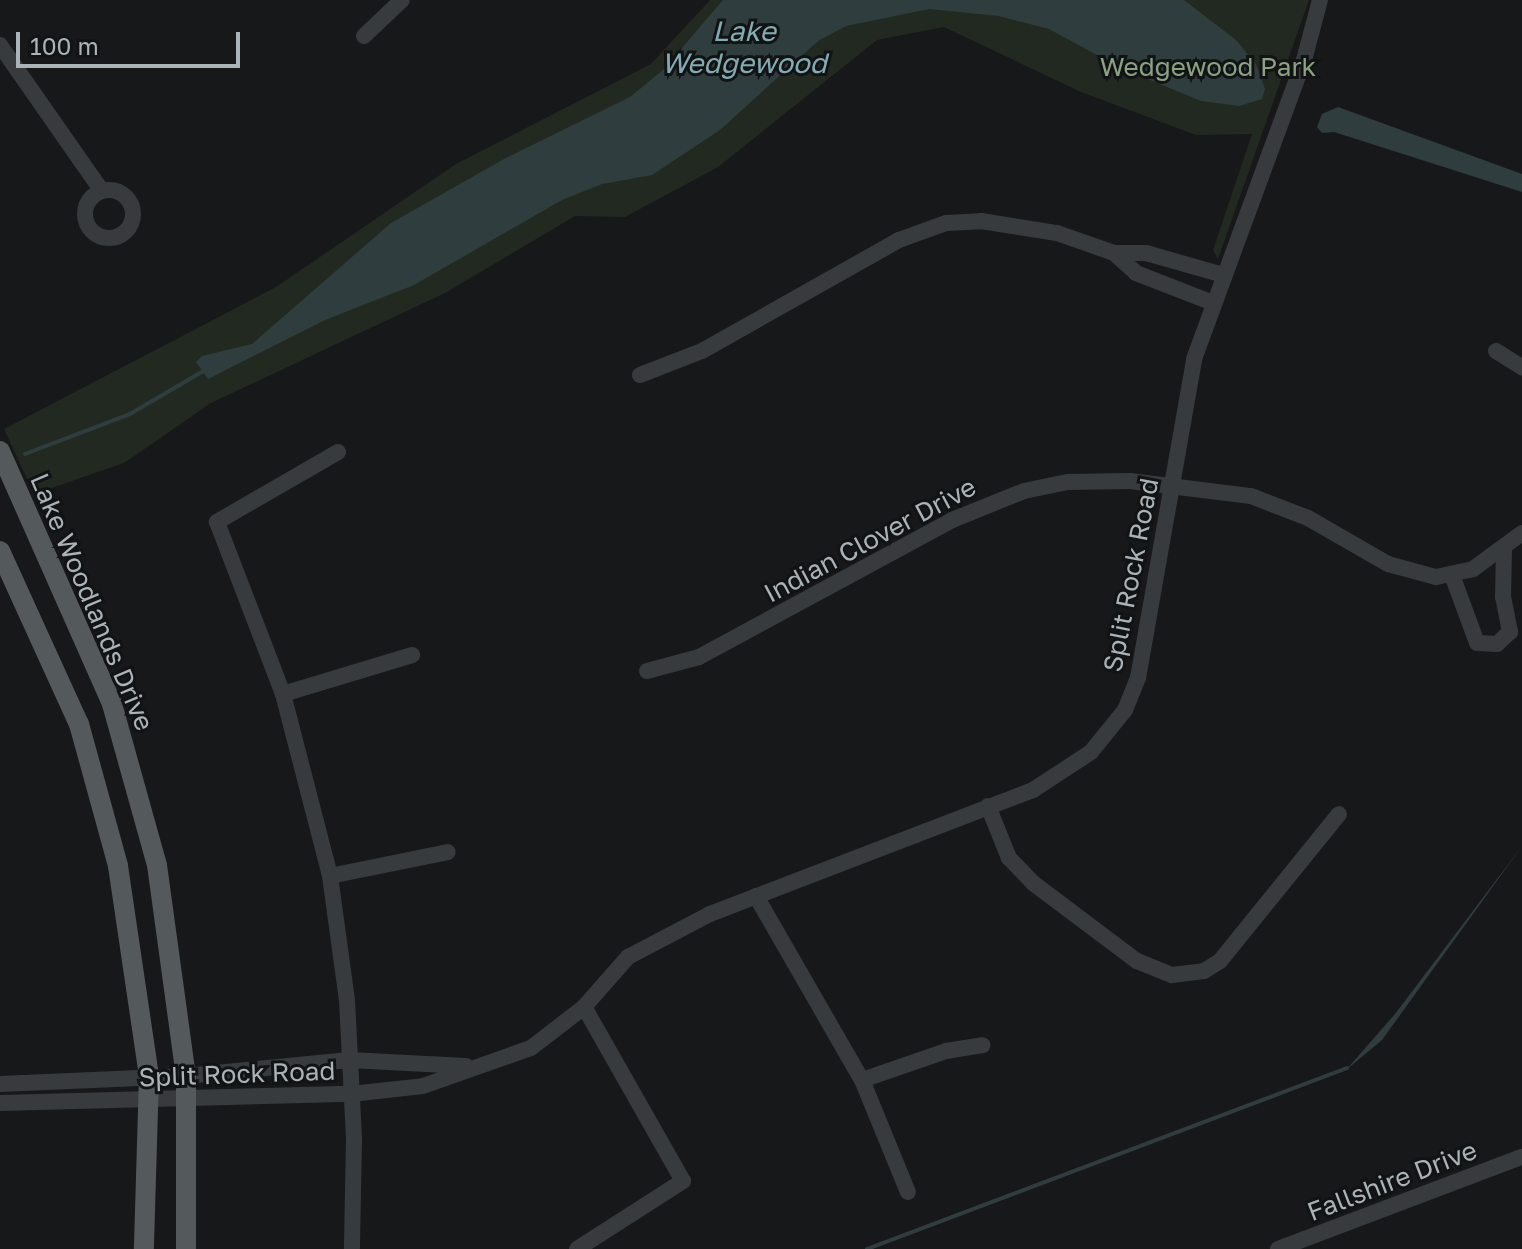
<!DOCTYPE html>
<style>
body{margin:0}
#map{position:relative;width:1522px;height:1249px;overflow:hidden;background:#171819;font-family:"Golos Text",sans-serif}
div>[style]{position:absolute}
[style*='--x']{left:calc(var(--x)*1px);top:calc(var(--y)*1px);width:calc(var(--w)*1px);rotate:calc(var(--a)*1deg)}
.green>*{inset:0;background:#222921}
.water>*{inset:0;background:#303d3e}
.stream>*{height:4px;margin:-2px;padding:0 2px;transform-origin:2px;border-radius:2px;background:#303d3e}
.minor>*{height:16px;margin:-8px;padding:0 8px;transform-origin:8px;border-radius:8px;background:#383b3e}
.minor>.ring{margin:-8px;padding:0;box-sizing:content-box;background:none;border:16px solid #383b3e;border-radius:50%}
.major>*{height:20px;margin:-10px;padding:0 10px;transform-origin:10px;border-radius:10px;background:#54595c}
span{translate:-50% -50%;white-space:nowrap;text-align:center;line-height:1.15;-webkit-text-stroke:6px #121314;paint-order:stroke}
.park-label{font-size:26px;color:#8ba282}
.street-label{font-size:26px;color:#aab3b8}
.water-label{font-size:28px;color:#83abb1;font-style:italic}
.scale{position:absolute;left:16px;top:32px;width:224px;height:36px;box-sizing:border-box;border:4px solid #aab3b8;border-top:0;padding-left:10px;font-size:24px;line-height:28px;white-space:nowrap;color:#aab3b8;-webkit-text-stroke:6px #121314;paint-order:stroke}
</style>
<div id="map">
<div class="green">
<div style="clip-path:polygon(710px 0,1309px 0,1218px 259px,1213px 250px,1252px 134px,1196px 135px,1081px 92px,944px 27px,877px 40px,718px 167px,625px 217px,575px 216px,445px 293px,211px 403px,124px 463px,34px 494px,4px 429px,276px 287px,456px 164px,651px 64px)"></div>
</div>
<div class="water">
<div style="clip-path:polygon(723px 0,1184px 0,1236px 40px,1256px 64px,1265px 89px,1262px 99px,1239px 106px,1201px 101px,1121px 68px,1049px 29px,999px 16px,929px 9px,846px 26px,818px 41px,720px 130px,652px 175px,602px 184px,562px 200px,414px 285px,325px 320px,208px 379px,196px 362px,202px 356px,252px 344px,391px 223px,504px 159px,630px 97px,663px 70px)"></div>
<div style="clip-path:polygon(1338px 107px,1522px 174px,1522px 192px,1334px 132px,1322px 133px,1317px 127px,1322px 114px)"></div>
<div style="clip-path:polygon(1522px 846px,1382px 1040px,1346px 1070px,1395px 1014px)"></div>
</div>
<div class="stream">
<div style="--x:25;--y:454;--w:112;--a:-20.9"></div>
<div style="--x:130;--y:414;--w:89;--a:-30.3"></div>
<div style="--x:867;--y:1249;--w:513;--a:-20.66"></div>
</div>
<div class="minor">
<div style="--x:364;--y:36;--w:52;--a:-43.5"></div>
<div style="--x:0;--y:45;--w:177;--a:55.1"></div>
<div class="ring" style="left:85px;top:190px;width:32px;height:32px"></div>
<div style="--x:1114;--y:253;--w:30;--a:42"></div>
<div style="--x:1136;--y:273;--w:83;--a:21.3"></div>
<div style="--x:1496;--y:351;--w:31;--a:32"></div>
<div style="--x:640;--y:375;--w:66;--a:-21.2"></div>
<div style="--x:702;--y:351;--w:226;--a:-29.4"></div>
<div style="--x:899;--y:240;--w:50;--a:-19.9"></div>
<div style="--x:946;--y:223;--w:35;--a:-3"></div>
<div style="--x:981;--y:221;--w:77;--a:9"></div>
<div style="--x:1057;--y:233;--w:60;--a:19.3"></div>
<div style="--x:1114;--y:253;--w:32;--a:0"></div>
<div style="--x:1146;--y:253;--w:80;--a:15.9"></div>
<div style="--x:338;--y:452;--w:140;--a:150"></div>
<div style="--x:217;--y:522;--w:184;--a:69"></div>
<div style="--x:283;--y:694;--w:188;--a:75.5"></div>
<div style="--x:330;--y:876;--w:125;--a:82.2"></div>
<div style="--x:347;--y:1000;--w:140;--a:87.1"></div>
<div style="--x:354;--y:1140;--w:109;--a:91.1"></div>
<div style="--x:1452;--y:575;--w:72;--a:69.8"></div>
<div style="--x:1477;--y:643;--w:20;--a:3"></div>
<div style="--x:1497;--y:644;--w:18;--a:-43"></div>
<div style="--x:1510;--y:632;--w:36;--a:-101"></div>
<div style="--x:1503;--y:597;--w:46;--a:-88.8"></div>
<div style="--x:647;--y:671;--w:54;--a:-15.1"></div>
<div style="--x:699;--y:657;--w:288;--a:-28.4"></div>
<div style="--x:952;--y:520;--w:78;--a:-21.9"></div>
<div style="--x:1024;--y:491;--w:45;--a:-11.6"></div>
<div style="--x:1068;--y:482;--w:62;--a:-0.9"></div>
<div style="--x:1130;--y:481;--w:122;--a:7.1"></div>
<div style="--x:1251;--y:496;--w:61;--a:21.1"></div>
<div style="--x:1308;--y:518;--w:92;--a:29.9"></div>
<div style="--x:1388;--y:564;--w:50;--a:15.2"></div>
<div style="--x:1436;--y:577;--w:38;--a:-12"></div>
<div style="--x:1473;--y:569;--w:61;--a:-36.3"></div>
<div style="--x:283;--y:694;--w:135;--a:-16.8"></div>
<div style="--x:988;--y:806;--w:56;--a:68"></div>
<div style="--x:1009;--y:858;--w:35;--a:46"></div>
<div style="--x:1033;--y:883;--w:130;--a:36.9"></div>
<div style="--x:1137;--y:961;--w:38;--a:22"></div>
<div style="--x:1172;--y:975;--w:32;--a:-7"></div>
<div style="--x:1204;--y:971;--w:19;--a:-32"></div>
<div style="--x:1220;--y:961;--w:189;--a:-51"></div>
<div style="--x:330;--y:876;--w:120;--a:-11.5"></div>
<div style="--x:756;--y:896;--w:212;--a:60.1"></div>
<div style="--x:862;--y:1080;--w:121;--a:67.7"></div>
<div style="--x:862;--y:1080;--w:89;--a:-19"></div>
<div style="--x:946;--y:1051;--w:37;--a:-9"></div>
<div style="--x:0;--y:1084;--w:186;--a:-2.5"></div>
<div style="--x:186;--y:1076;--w:164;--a:-5.6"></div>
<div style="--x:349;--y:1060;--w:117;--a:2.9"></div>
<div style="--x:0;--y:1103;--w:351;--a:-1.5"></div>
<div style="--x:351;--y:1094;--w:72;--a:-6.3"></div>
<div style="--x:423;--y:1086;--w:114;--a:-19.4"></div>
<div style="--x:531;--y:1048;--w:67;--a:-37.7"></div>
<div style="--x:584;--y:1007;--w:67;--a:-48.7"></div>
<div style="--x:628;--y:957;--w:93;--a:-27.7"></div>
<div style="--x:710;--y:914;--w:346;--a:-21"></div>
<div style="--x:1033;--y:790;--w:69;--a:-33.2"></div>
<div style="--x:1091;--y:752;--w:54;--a:-51"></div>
<div style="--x:1125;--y:710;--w:35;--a:-68"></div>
<div style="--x:1138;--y:678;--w:324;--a:-80"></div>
<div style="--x:1194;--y:359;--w:319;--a:-69.8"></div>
<div style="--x:1304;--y:60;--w:62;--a:-75.1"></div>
<div style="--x:577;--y:1249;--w:126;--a:-32.7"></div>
<div style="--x:683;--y:1181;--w:200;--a:-119.6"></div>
<div style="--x:1278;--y:1249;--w:261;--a:-20.7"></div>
</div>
<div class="major">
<div style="--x:0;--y:451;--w:277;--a:66.1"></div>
<div style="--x:112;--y:704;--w:167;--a:74.4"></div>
<div style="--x:157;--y:865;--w:213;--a:82.2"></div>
<div style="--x:186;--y:1076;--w:173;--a:90"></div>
<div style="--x:0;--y:551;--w:190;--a:65.5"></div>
<div style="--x:79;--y:724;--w:147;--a:74.6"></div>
<div style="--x:118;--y:866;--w:212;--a:81.6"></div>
<div style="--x:149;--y:1076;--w:173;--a:91.7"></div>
</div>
<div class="park-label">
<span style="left:1208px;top:67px">Wedgewood Park</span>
</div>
<div class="street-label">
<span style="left:870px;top:540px;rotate:-28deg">Indian Clover Drive</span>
<span style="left:1131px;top:575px;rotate:-79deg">Split Rock Road</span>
<span style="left:92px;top:602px;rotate:67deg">Lake Woodlands Drive</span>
<span style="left:237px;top:1074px;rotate:-2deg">Split Rock Road</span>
<span style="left:1392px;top:1181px;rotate:-21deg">Fallshire Drive</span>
</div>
<div class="water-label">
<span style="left:744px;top:47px">Lake<br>Wedgewood</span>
</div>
<div class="scale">100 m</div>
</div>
